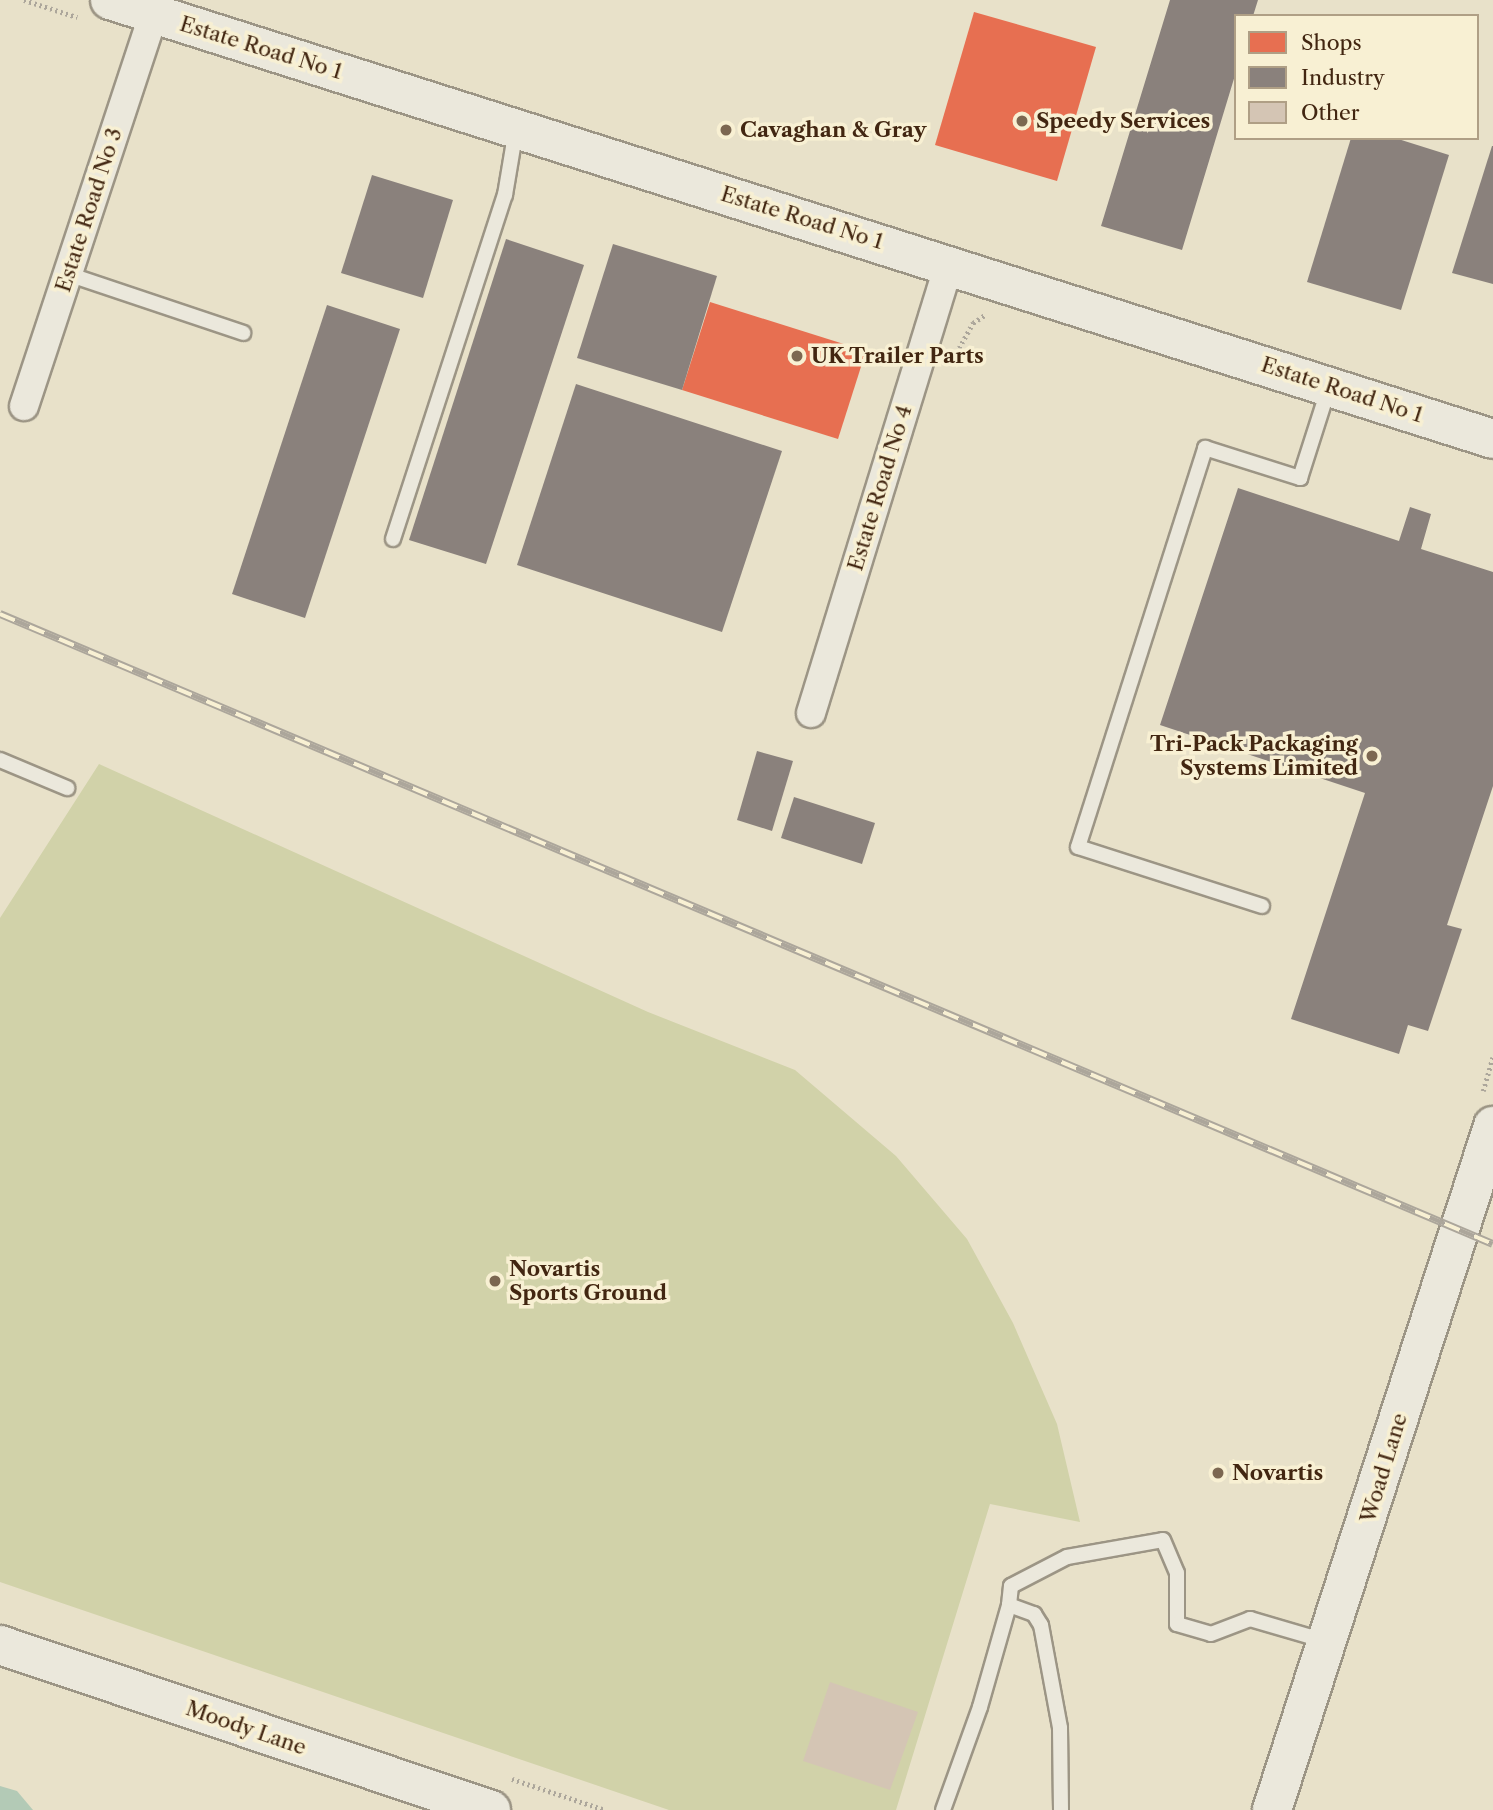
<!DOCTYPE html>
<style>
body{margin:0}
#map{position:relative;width:1493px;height:1810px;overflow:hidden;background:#e8e1c9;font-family:"Libre Caslon Text",serif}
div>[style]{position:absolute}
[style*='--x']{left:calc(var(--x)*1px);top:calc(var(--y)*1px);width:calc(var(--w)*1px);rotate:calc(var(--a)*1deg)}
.green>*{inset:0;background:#d1d2a9}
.water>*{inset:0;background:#b3cab6}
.shops>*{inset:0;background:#e76f51}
.industry>*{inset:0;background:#8a817c}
.building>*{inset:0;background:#d4c5b4}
.path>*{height:4.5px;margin-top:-2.25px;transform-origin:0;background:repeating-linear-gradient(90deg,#aca69b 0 2px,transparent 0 5.5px)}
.roads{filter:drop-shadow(2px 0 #9c9585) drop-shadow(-2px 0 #9c9585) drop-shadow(0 2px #9c9585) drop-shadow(0 -2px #9c9585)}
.lane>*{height:14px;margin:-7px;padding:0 7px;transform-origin:7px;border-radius:7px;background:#ebe8dc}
.street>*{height:28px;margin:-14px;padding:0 14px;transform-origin:14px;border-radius:14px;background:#ebe8dc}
.secondary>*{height:38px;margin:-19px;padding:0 19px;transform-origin:19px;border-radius:19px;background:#ebe8dc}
.rail>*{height:8px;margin-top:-4px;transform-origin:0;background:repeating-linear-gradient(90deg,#f8f0d3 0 16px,#aca69b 0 32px);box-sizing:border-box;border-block:2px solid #aca69b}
.dots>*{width:19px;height:19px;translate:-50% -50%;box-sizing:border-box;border:4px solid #f8f0d3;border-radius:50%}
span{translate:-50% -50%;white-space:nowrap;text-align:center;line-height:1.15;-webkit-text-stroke:7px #f8f0d3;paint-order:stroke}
.street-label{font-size:21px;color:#422611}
.poi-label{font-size:21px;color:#422611;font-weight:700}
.left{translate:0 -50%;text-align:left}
.right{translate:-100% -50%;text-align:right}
.legend{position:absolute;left:1234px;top:14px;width:245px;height:126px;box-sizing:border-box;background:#f8f0d3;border:2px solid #af9f85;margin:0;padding:9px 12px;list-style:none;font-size:21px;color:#422611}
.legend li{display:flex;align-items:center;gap:14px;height:35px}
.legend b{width:35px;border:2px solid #af9f85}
</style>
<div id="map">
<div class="green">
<div style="clip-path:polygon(99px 764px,648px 1012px,795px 1070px,896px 1156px,967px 1239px,1013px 1323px,1057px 1424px,1080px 1522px,990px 1504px,896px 1810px,669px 1810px,0 1582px,0 918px)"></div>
</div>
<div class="water">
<div style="clip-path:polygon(0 1786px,17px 1791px,33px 1810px,0 1810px)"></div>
</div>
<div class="shops">
<div style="clip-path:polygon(974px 12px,1096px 47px,1057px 181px,935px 145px)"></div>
<div style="clip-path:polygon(710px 302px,866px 351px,838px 439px,682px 390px)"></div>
</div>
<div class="industry">
<div style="clip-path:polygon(1170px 0,1258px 0,1253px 16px,1236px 16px,1236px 72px,1182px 250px,1101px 226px)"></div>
<div style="clip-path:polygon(1351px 138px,1395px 138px,1449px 155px,1401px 310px,1307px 282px)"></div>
<div style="clip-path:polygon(1492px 146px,1493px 146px,1493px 284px,1452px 273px)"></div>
<div style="clip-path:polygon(372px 175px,453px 200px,423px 298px,341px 273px)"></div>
<div style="clip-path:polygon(506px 239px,584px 265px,486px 564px,409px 540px)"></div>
<div style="clip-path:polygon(613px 244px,717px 276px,682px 390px,577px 358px)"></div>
<div style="clip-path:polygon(327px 305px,400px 329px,305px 618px,232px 594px)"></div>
<div style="clip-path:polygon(576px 384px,782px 451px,722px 632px,517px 565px)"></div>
<div style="clip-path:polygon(1238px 488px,1399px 541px,1410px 507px,1431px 514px,1421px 549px,1493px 572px,1493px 786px,1447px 925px,1462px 929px,1428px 1031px,1408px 1025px,1399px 1054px,1291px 1019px,1365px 793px,1160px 725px)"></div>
<div style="clip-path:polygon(757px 751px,793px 761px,772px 831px,737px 820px)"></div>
<div style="clip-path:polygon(794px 797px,875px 823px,862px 864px,781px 838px)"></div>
</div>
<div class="building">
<div style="clip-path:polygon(830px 1682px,918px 1712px,890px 1790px,803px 1761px)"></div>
</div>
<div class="path">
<div style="--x:24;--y:0;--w:56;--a:17.8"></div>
<div style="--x:959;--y:348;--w:29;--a:-61"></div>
<div style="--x:973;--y:323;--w:14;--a:-34"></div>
<div style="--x:1483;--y:1091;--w:35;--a:-74"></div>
<div style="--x:512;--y:1779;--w:98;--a:18.4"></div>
</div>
<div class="roads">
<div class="lane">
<div style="--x:68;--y:274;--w:185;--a:18.6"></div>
<div style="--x:393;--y:539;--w:362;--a:-72"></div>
<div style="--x:505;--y:195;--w:67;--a:-80.5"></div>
<div style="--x:0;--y:760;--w:73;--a:22.7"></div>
<div style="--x:1262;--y:906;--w:193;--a:-162.2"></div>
<div style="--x:1078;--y:847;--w:419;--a:-72.3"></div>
<div style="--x:1205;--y:448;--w:100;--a:17.5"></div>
<div style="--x:1300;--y:478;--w:92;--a:-72.3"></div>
<div style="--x:1009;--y:1605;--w:19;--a:-84"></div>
<div style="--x:1011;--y:1586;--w:63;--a:-27.4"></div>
<div style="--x:1067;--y:1557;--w:97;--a:-10"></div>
<div style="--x:1163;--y:1540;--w:36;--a:67"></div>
<div style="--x:1177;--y:1573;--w:51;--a:90"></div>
<div style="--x:1177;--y:1624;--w:35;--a:16"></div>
<div style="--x:1211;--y:1634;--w:42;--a:-21"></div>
<div style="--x:1250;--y:1619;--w:78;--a:16.3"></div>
<div style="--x:943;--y:1810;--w:109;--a:-70.2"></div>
<div style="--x:980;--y:1707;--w:106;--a:-74.1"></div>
<div style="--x:1009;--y:1605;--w:27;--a:20"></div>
<div style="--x:1034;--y:1614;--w:13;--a:58"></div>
<div style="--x:1041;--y:1625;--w:105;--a:79.5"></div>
<div style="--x:1060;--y:1728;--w:82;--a:89.3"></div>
</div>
<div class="street">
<div style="--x:24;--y:406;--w:413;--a:-71.7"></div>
<div style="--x:811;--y:713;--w:470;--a:-72.9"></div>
</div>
<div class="secondary">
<div style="--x:110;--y:0;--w:1451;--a:17.61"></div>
<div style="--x:0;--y:1645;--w:518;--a:18.57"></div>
<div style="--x:1272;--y:1810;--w:719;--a:-72.09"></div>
</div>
</div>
<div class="rail">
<div style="--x:0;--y:614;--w:1620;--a:22.88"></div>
</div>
<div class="dots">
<div style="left:1022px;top:121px;background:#7c6751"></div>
<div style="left:726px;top:130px;background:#7c6751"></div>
<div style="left:797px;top:356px;background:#7c6751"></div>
<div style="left:1372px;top:756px;background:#7c6751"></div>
<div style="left:495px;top:1281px;background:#7c6751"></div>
<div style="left:1218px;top:1473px;background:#7c6751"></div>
</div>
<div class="street-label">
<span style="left:261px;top:48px;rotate:17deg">Estate Road No 1</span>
<span style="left:89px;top:210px;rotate:-72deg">Estate Road No 3</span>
<span style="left:802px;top:218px;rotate:17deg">Estate Road No 1</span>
<span style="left:1342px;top:390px;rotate:18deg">Estate Road No 1</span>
<span style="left:880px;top:488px;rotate:-73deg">Estate Road No 4</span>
<span style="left:1384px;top:1468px;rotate:-73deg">Woad Lane</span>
<span style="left:246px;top:1728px;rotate:19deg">Moody Lane</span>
</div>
<div class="poi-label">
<span class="left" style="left:1036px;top:121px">Speedy Services</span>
<span class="left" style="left:740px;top:130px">Cavaghan &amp; Gray</span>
<span class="left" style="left:811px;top:356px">UK Trailer Parts</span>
<span class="right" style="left:1358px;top:756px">Tri-Pack Packaging<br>Systems Limited</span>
<span class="left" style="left:509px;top:1281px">Novartis<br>Sports Ground</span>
<span class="left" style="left:1232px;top:1473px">Novartis</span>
</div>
<ul class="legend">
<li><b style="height:19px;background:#e76f51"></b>Shops</li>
<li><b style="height:19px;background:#8a817c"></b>Industry</li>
<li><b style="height:19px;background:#d4c5b4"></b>Other</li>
</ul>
</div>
